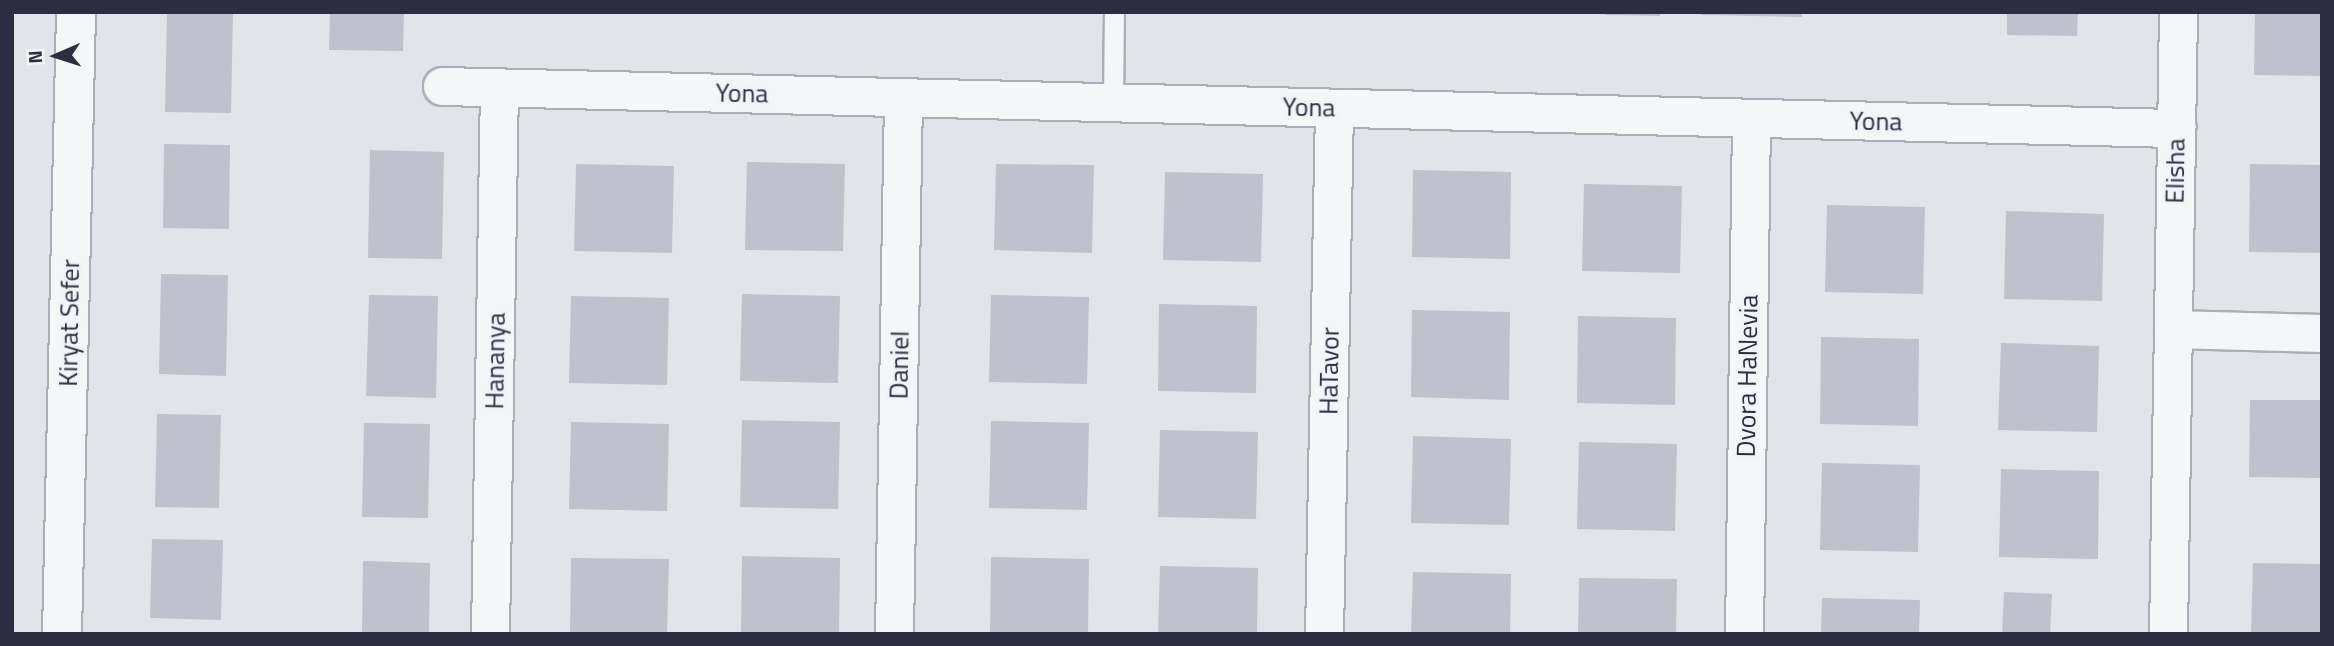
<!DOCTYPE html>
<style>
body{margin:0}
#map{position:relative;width:2334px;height:646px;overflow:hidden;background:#e3e4ea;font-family:"Titillium Web",sans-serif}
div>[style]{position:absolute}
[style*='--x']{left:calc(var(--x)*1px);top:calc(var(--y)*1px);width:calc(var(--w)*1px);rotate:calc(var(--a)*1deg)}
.building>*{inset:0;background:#c0c1cc}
.roads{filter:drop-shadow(2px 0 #acadb7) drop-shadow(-2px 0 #acadb7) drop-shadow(0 2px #acadb7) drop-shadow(0 -2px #acadb7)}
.service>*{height:19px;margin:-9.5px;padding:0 9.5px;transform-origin:9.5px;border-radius:9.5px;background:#f5f6f8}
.minor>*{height:37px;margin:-18.5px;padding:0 18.5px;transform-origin:18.5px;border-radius:18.5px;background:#f5f6f8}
.tertiary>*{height:38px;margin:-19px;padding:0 19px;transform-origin:19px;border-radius:19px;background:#f5f6f8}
span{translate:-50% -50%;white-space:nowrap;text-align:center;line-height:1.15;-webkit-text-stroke:5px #f2f3f7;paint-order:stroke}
.street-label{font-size:26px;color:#2c2d41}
.frame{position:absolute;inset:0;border:14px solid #2c2d41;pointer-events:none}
.north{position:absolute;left:21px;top:21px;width:70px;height:70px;-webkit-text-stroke:5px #f2f3f7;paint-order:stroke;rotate:267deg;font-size:19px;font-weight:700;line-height:28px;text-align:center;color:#2c2d41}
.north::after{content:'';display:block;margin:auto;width:24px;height:32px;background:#2c2d41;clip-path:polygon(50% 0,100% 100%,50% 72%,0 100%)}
</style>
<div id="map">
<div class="building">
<div style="clip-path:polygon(167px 12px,233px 12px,231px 113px,165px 112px)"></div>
<div style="clip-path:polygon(330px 12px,404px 12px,403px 51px,329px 50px)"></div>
<div style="clip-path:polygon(1605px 12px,1660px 12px,1660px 16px,1605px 15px)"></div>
<div style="clip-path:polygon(1702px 12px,1802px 12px,1802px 17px,1702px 15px)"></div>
<div style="clip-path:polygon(2007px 12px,2078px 12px,2077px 36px,2007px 35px)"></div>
<div style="clip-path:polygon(2255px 12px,2322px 12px,2322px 76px,2254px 75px)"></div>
<div style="clip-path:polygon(164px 144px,230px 145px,229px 229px,163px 228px)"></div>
<div style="clip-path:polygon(370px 150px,444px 152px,442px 259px,368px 258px)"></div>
<div style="clip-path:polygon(747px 162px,845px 164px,843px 251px,745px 250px)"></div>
<div style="clip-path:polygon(576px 164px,674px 166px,672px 253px,574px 251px)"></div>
<div style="clip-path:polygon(996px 164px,1094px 165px,1092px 253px,994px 250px)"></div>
<div style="clip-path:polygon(2250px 164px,2322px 165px,2322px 253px,2249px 252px)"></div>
<div style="clip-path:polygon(1413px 170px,1511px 172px,1510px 259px,1412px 257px)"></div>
<div style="clip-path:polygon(1165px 172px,1263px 174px,1261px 262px,1163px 260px)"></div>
<div style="clip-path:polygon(1584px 184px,1682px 186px,1680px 273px,1582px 271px)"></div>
<div style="clip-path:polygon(1827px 205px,1925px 207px,1923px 294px,1825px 292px)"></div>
<div style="clip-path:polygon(2006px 211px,2104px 214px,2102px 301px,2004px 299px)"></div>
<div style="clip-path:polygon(161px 274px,228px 275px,226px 376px,159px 374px)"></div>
<div style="clip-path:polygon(742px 294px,840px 296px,838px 383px,740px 381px)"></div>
<div style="clip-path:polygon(369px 295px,438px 296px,436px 398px,366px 396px)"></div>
<div style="clip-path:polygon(991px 295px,1089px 297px,1087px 384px,989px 382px)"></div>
<div style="clip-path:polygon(571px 296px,669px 298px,667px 385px,569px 383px)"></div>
<div style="clip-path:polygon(1159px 304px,1257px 306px,1256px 393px,1158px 391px)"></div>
<div style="clip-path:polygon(1412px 310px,1510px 312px,1509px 400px,1411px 397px)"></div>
<div style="clip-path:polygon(1578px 316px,1676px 318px,1675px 405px,1577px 403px)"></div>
<div style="clip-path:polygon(1821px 337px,1919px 339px,1918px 426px,1820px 424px)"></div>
<div style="clip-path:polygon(2001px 343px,2099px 346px,2097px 432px,1998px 430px)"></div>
<div style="clip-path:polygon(2250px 400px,2322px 400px,2322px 478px,2249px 477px)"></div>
<div style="clip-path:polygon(157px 414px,221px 415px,219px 508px,155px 507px)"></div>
<div style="clip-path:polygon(742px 420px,840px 422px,838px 509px,740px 507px)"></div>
<div style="clip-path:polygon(991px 421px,1089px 423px,1087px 510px,989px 508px)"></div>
<div style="clip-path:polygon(571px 422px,669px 424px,667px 511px,569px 509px)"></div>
<div style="clip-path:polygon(364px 423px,430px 424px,428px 518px,362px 517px)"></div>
<div style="clip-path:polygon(1160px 430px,1258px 432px,1256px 519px,1158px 517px)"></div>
<div style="clip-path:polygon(1413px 436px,1511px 439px,1509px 525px,1411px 523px)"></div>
<div style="clip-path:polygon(1579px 442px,1677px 444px,1675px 531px,1577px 529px)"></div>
<div style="clip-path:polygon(1822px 463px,1920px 465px,1918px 552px,1820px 550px)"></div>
<div style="clip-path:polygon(2001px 469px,2099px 471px,2098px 559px,1999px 557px)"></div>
<div style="clip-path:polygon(152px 539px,223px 540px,221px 620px,150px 618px)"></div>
<div style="clip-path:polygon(742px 556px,840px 558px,839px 634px,741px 634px)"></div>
<div style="clip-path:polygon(991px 557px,1089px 559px,1088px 634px,990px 634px)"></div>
<div style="clip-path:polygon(571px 558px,669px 559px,667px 634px,570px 634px)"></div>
<div style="clip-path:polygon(363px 561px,430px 563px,429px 634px,362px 634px)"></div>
<div style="clip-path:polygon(2253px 563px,2322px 564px,2322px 634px,2251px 634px)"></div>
<div style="clip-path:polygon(1160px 566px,1258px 568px,1257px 634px,1158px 634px)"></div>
<div style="clip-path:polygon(1413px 572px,1511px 574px,1510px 634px,1411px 634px)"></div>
<div style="clip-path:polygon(1579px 578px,1677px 579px,1676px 634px,1578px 634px)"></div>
<div style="clip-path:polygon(2004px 592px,2052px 594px,2050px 634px,2002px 634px)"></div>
<div style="clip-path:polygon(1822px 598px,1920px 600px,1919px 634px,1821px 634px)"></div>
</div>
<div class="roads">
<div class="service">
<div style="--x:1113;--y:103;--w:91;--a:-89.4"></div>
</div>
<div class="minor">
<div style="--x:442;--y:86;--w:1735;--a:1.39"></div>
<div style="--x:2173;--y:329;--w:149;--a:1.5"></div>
<div style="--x:490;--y:634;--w:546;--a:-89.06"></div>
<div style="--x:894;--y:634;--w:537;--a:-89.04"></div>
<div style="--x:1324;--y:634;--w:526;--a:-88.91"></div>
<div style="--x:1744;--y:634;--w:516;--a:-89.22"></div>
<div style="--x:2168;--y:634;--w:622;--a:-89.08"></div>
</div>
<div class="tertiary">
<div style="--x:62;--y:634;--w:622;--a:-88.71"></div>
</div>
</div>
<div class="street-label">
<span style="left:742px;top:93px;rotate:1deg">Yona</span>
<span style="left:1309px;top:107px;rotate:1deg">Yona</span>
<span style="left:1876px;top:121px;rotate:1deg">Yona</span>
<span style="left:2175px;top:171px;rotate:-89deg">Elisha</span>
<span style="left:69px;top:323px;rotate:-89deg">Kiryat Sefer</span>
<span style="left:495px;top:361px;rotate:-89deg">Hananya</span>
<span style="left:899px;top:365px;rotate:-89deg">Daniel</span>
<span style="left:1329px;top:371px;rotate:-89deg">HaTavor</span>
<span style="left:1747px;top:376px;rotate:-89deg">Dvora HaNevia</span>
</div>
<div class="frame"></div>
<div class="north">N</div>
</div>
